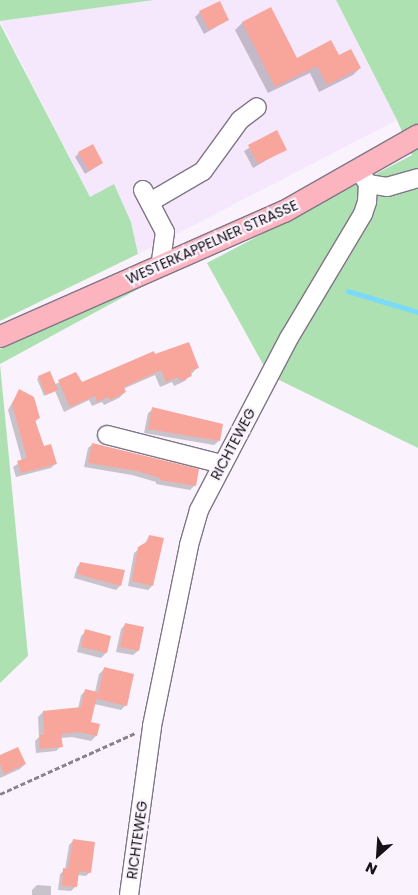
<!DOCTYPE html>
<style>
body{margin:0}
#map{position:relative;width:418px;height:895px;overflow:hidden;background:#faf3fe;font-family:Poppins,sans-serif}
div>[style]{position:absolute}
[style*='--x']{left:calc(var(--x)*1px);top:calc(var(--y)*1px);width:calc(var(--w)*1px);rotate:calc(var(--a)*1deg)}
.built>*{inset:0;background:#f5e8fc}
.green>*{inset:0;background:#ade1b1}
.shadow>*{inset:0;background:#0003}
.stream>*{height:4.5px;margin:-2.25px;padding:0 2.25px;transform-origin:2.25px;border-radius:2.25px;background:#7cdaf9}
.building>*{inset:0;background:#f8a69b}
.path>*{height:2.5px;margin-top:-1.25px;transform-origin:0;background:repeating-linear-gradient(90deg,#89838c 0 5px,transparent 0 7.5px)}
.roads{filter:drop-shadow(1px 0 #807686) drop-shadow(-1px 0 #807686) drop-shadow(0 1px #807686) drop-shadow(0 -1px #807686)}
.minor>*{height:18px;margin:-9px;padding:0 9px;transform-origin:9px;border-radius:9px;background:#fff}
.major>*{height:21px;margin:-10.5px;padding:0 10.5px;transform-origin:10.5px;border-radius:10.5px;background:#fcb5bf}
span{translate:-50% -50%;white-space:nowrap;text-align:center;line-height:1.15;-webkit-text-stroke:4.5px #faf3fe;paint-order:stroke}
.street-label{font-size:14px;color:#151117}
.north{position:absolute;left:353px;top:830px;width:50px;height:50px;-webkit-text-stroke:4px #faf3fe;paint-order:stroke;rotate:206deg;font-size:14px;font-weight:700;line-height:20px;text-align:center;color:#151117}
.north::after{content:'';display:block;margin:auto;width:18px;height:22px;background:#151117;clip-path:polygon(50% 0,100% 100%,50% 72%,0 100%)}
</style>
<div id="map">
<div class="built">
<div style="clip-path:polygon(154px 0,336px 0,397px 120px,138px 254px,131px 222px,114px 184px,90px 197px,0 21px)"></div>
</div>
<div class="green">
<div style="clip-path:polygon(0 0,154px 0,0 21px)"></div>
<div style="clip-path:polygon(336px 0,418px 0,418px 448px,269px 375px,207px 263px,412px 155px,397px 120px)"></div>
<div style="clip-path:polygon(0 24px,90px 197px,114px 184px,131px 222px,138px 254px,0 321px)"></div>
<div style="clip-path:polygon(175px 269px,0 364px,28px 656px,0 683px,0 349px)"></div>
</div>
<div class="shadow">
<div style="clip-path:polygon(270px 9px,297px 60px,338px 57px,360px 68px,353px 75px,319px 92px,310px 73px,268px 93px,235px 30px,242px 23px)"></div>
<div style="clip-path:polygon(200px 12px,228px 20px,204px 34px,195px 17px)"></div>
<div style="clip-path:polygon(276px 132px,285px 149px,253px 168px,244px 151px)"></div>
<div style="clip-path:polygon(79px 153px,102px 163px,85px 174px,75px 157px)"></div>
<div style="clip-path:polygon(154px 356px,198px 367px,185px 381px,174px 386px,172px 382px,160px 387px,155px 375px,123px 389px,125px 392px,119px 398px,104px 405px,102px 402px,92px 406px,89px 400px,64px 412px,55px 391px,44px 396px,37px 379px,39px 377px,54px 385px,76px 373px,81px 383px)"></div>
<div style="clip-path:polygon(19px 391px,39px 418px,35px 422px,43px 447px,56px 463px,51px 468px,16px 477px,13px 467px,22px 461px,8px 410px)"></div>
<div style="clip-path:polygon(153px 409px,219px 441px,214px 445px,144px 433px,148px 413px)"></div>
<div style="clip-path:polygon(93px 444px,195px 485px,190px 490px,156px 484px,156px 482px,132px 475px,84px 467px,88px 448px)"></div>
<div style="clip-path:polygon(149px 536px,152px 586px,148px 590px,128px 586px,134px 553px,144px 545px)"></div>
<div style="clip-path:polygon(81px 563px,120px 586px,116px 590px,74px 578px,77px 567px)"></div>
<div style="clip-path:polygon(126px 624px,138px 651px,133px 655px,116px 652px,121px 629px)"></div>
<div style="clip-path:polygon(86px 631px,110px 637px,106px 653px,101px 658px,77px 652px,81px 636px)"></div>
<div style="clip-path:polygon(104px 669px,126px 705px,121px 710px,94px 704px,90px 723px,98px 725px,96px 736px,91px 741px,72px 737px,61px 738px,61px 746px,56px 751px,36px 753px,35px 741px,39px 737px,38px 717px,43px 712px,78px 709px,81px 695px,86px 690px,95px 692px,99px 674px)"></div>
<div style="clip-path:polygon(0 756px,25px 764px,20px 769px,0 778px)"></div>
<div style="clip-path:polygon(73px 841px,90px 872px,86px 876px,77px 875px,75px 887px,71px 891px,58px 890px,60px 874px,65px 870px,69px 845px)"></div>
<div style="clip-path:polygon(37px 885px,51px 886px,51px 895px,32px 895px,32px 890px)"></div>
</div>
<div class="stream">
<div style="--x:348;--y:291;--w:73;--a:16.7"></div>
</div>
<div class="building">
<div style="clip-path:polygon(220px 1px,229px 20px,209px 30px,199px 11px)"></div>
<div style="clip-path:polygon(271px 7px,297px 58px,331px 40px,339px 55px,351px 49px,361px 68px,327px 85px,317px 66px,275px 87px,242px 22px)"></div>
<div style="clip-path:polygon(277px 130px,287px 150px,258px 164px,248px 145px)"></div>
<div style="clip-path:polygon(93px 144px,103px 163px,89px 171px,78px 152px)"></div>
<div style="clip-path:polygon(189px 342px,199px 368px,190px 371px,192px 376px,180px 381px,178px 377px,166px 382px,161px 370px,124px 387px,126px 392px,110px 400px,108px 397px,97px 402px,95px 396px,70px 407px,58px 380px,76px 372px,82px 382px,154px 351px,155px 354px)"></div>
<div style="clip-path:polygon(50px 371px,58px 390px,46px 395px,38px 376px)"></div>
<div style="clip-path:polygon(19px 389px,34px 397px,40px 418px,35px 420px,44px 446px,51px 444px,57px 464px,21px 473px,17px 461px,27px 458px,12px 404px)"></div>
<div style="clip-path:polygon(152px 407px,223px 424px,220px 441px,148px 429px)"></div>
<div style="clip-path:polygon(92px 443px,199px 469px,196px 486px,160px 480px,160px 478px,137px 471px,88px 463px)"></div>
<div style="clip-path:polygon(149px 535px,164px 538px,153px 586px,132px 581px,138px 547px,148px 541px)"></div>
<div style="clip-path:polygon(80px 562px,125px 570px,121px 586px,77px 574px)"></div>
<div style="clip-path:polygon(125px 623px,144px 627px,139px 651px,120px 647px)"></div>
<div style="clip-path:polygon(85px 629px,111px 636px,107px 653px,81px 647px)"></div>
<div style="clip-path:polygon(104px 667px,134px 674px,127px 706px,97px 699px)"></div>
<div style="clip-path:polygon(85px 689px,98px 692px,91px 722px,100px 724px,97px 736px,78px 732px,61px 734px,63px 747px,40px 749px,39px 735px,44px 735px,43px 711px,81px 707px)"></div>
<div style="clip-path:polygon(18px 747px,26px 764px,4px 774px,0 764px,0 755px)"></div>
<div style="clip-path:polygon(73px 839px,95px 842px,91px 873px,79px 871px,77px 887px,62px 886px,63px 868px,68px 869px)"></div>
</div>
<div class="path">
<div style="--x:0;--y:794;--w:148;--a:-24.3"></div>
</div>
<div class="roads">
<div class="minor">
<div style="--x:362;--y:175;--w:11;--a:56"></div>
<div style="--x:368;--y:184;--w:19;--a:9"></div>
<div style="--x:387;--y:187;--w:32;--a:-16"></div>
<div style="--x:143;--y:190;--w:47;--a:62.4"></div>
<div style="--x:165;--y:232;--w:34;--a:98"></div>
<div style="--x:150;--y:202;--w:61;--a:-30.3"></div>
<div style="--x:203;--y:171;--w:63;--a:-54"></div>
<div style="--x:240;--y:120;--w:21;--a:-37"></div>
<div style="--x:107;--y:435;--w:119;--a:14.2"></div>
<div style="--x:129;--y:895;--w:171;--a:-82.2"></div>
<div style="--x:152;--y:726;--w:185;--a:-78.4"></div>
<div style="--x:189;--y:545;--w:36;--a:-74"></div>
<div style="--x:199;--y:510;--w:194;--a:-62.4"></div>
<div style="--x:289;--y:338;--w:144;--a:-59.2"></div>
<div style="--x:363;--y:214;--w:13;--a:-72"></div>
<div style="--x:367;--y:202;--w:18;--a:-87"></div>
</div>
<div class="major">
<div style="--x:0;--y:336;--w:310;--a:-23.8"></div>
<div style="--x:284;--y:211;--w:154;--a:-29.6"></div>
</div>
</div>
<div class="street-label">
<span style="left:212px;top:242px;rotate:-24deg">WESTERKAPPELNER STRASSE</span>
<span style="left:233px;top:444px;rotate:-62deg">RICHTEWEG</span>
<span style="left:137px;top:840px;rotate:-82deg">RICHTEWEG</span>
</div>
<div class="north">N</div>
</div>
